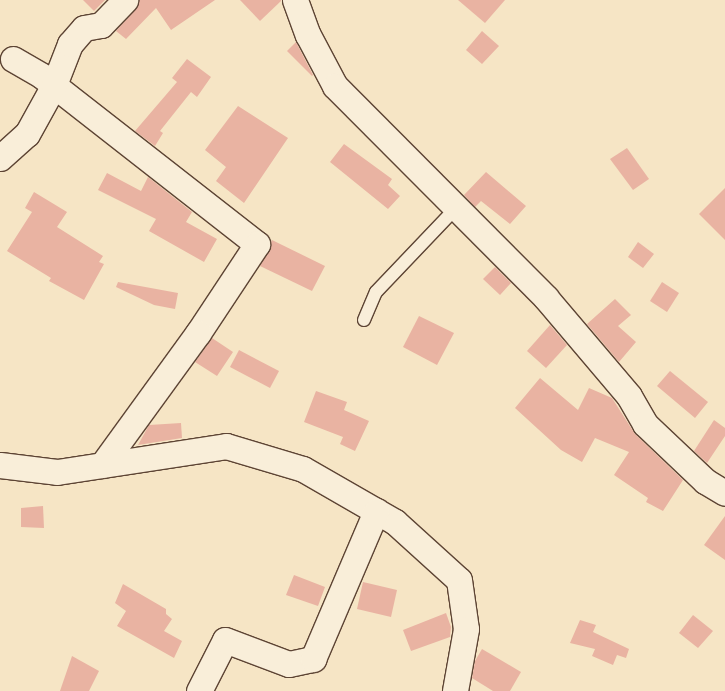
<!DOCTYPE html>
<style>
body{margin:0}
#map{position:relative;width:725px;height:691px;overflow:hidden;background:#f6e5c5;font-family:"Libre Caslon Text",serif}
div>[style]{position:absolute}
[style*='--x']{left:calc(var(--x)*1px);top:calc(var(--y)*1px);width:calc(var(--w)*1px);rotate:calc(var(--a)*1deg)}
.building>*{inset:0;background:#e9b3a2}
.roads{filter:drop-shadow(1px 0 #5d4434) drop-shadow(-1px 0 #5d4434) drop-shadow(0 1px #5d4434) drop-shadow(0 -1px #5d4434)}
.service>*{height:12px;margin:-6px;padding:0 6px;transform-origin:6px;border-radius:6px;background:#f9eed9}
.minor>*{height:25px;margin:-12.5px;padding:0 12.5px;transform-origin:12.5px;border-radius:12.5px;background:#f9eed9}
span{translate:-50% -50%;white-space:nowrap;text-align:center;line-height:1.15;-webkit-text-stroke:4.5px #f9eed9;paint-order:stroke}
</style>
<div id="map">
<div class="building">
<div style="clip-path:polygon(83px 0,105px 0,94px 11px)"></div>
<div style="clip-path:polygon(139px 0,215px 0,171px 30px,156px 8px,126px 39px,116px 31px,135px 10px)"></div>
<div style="clip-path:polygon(240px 0,281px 0,281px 1px,260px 21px)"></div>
<div style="clip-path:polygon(458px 0,505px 0,485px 23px)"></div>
<div style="clip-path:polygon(482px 31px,499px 46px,482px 64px,466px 50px)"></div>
<div style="clip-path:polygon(296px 42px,313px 75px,312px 76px,287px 51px)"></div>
<div style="clip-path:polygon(187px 59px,211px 77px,197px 97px,191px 92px,160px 131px,163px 133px,155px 146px,135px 131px,177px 82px,172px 78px)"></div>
<div style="clip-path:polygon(238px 106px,288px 138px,244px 203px,216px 181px,226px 167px,205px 150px)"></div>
<div style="clip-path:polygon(344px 144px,392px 179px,388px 185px,400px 196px,388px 209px,330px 162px)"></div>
<div style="clip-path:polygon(627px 148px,649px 179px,633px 190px,610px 159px)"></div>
<div style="clip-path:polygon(486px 172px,526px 206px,510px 224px,481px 201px,475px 207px,464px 195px)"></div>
<div style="clip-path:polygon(107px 173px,141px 191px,148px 177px,192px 212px,186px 222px,217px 239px,204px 262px,149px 231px,156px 219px,98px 190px)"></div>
<div style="clip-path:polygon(725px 188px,725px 240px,699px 214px)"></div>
<div style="clip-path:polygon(34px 192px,67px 212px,57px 227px,103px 256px,99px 262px,104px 264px,84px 300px,49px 281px,51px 278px,7px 251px,32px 212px,25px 208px)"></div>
<div style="clip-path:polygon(272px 240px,325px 266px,312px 291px,260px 266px)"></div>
<div style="clip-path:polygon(638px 242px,654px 254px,643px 268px,628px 257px)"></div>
<div style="clip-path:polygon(495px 267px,511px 283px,500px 295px,483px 279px)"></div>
<div style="clip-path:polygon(118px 282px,178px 293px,175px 309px,154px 305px,116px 287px)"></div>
<div style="clip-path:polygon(662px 282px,679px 293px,667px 312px,650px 301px)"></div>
<div style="clip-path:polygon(615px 299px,631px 315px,618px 326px,636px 342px,619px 362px,587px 324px)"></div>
<div style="clip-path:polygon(419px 316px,454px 333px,437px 365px,403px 347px)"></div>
<div style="clip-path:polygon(550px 325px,567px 345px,546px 368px,527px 351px)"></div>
<div style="clip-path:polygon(212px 338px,233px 352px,217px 376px,195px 362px)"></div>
<div style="clip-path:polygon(239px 350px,279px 371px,270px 388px,230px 367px)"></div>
<div style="clip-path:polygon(670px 371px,708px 402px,695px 418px,657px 386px)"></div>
<div style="clip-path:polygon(540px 378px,578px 410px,589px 388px,612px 398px,635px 434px,683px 480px,663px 511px,646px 502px,648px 498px,614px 475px,629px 452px,595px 438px,582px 462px,561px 450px,515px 408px)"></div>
<div style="clip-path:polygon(316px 391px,347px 402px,344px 410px,369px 421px,355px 451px,340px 444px,343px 437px,304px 422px)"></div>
<div style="clip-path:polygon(714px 420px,725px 428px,725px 436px,707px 463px,694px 451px)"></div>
<div style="clip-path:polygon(181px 423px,182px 438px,138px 445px,149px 425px)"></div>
<div style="clip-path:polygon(43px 506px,44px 528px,21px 527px,21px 508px)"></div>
<div style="clip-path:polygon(725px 516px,725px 560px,704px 545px)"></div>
<div style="clip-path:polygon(294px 575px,325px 587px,318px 606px,286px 595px)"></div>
<div style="clip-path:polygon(363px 582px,397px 590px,391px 617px,357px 609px)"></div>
<div style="clip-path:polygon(123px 584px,166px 609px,166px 614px,172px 619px,164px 631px,182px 641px,174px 658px,117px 626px,126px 611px,115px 603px)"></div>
<div style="clip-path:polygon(446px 613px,451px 627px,450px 637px,411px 651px,403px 630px)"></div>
<div style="clip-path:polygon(693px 615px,713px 631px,698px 648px,679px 633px)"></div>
<div style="clip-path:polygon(580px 620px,596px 625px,593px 632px,629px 649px,626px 658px,617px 655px,613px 665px,592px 656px,595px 649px,570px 643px)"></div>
<div style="clip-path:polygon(482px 649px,521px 672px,510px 691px,493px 691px,472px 678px,475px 661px)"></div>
<div style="clip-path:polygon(72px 656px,99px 671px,89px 691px,60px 691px)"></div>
</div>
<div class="roads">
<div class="service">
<div style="--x:364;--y:320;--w:30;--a:-67"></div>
<div style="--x:376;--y:292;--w:116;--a:-46.4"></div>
</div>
<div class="minor">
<div style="--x:295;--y:0;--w:37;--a:70"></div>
<div style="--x:308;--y:35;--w:58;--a:62.1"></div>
<div style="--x:335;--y:86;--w:299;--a:45.1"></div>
<div style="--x:546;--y:298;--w:128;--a:49.7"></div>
<div style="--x:629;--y:396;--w:32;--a:60"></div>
<div style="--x:645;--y:424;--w:83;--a:43.5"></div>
<div style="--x:705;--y:481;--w:23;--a:31"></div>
<div style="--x:13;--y:59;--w:34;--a:30"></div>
<div style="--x:42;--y:76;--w:273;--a:38"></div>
<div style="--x:257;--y:244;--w:107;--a:123.5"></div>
<div style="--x:198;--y:333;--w:163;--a:126"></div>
<div style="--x:0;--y:158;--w:36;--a:-42"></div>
<div style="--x:27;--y:134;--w:56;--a:-61.1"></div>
<div style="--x:54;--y:85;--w:44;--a:-68.7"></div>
<div style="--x:70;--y:44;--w:21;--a:-49"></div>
<div style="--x:84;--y:28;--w:17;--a:-10"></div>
<div style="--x:101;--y:25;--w:35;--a:-46"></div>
<div style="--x:0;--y:465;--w:57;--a:7"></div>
<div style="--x:57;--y:472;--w:171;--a:-8.7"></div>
<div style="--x:226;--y:446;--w:80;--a:16.6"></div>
<div style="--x:303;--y:469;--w:106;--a:29.9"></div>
<div style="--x:395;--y:522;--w:86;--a:42.2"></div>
<div style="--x:459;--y:580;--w:49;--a:81.9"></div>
<div style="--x:466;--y:629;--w:63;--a:100.1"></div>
<div style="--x:199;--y:691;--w:57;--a:-63"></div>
<div style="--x:225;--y:640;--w:68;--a:20.6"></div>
<div style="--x:289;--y:664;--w:25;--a:-12"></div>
<div style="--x:313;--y:659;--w:161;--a:-66.9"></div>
</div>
</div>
</div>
